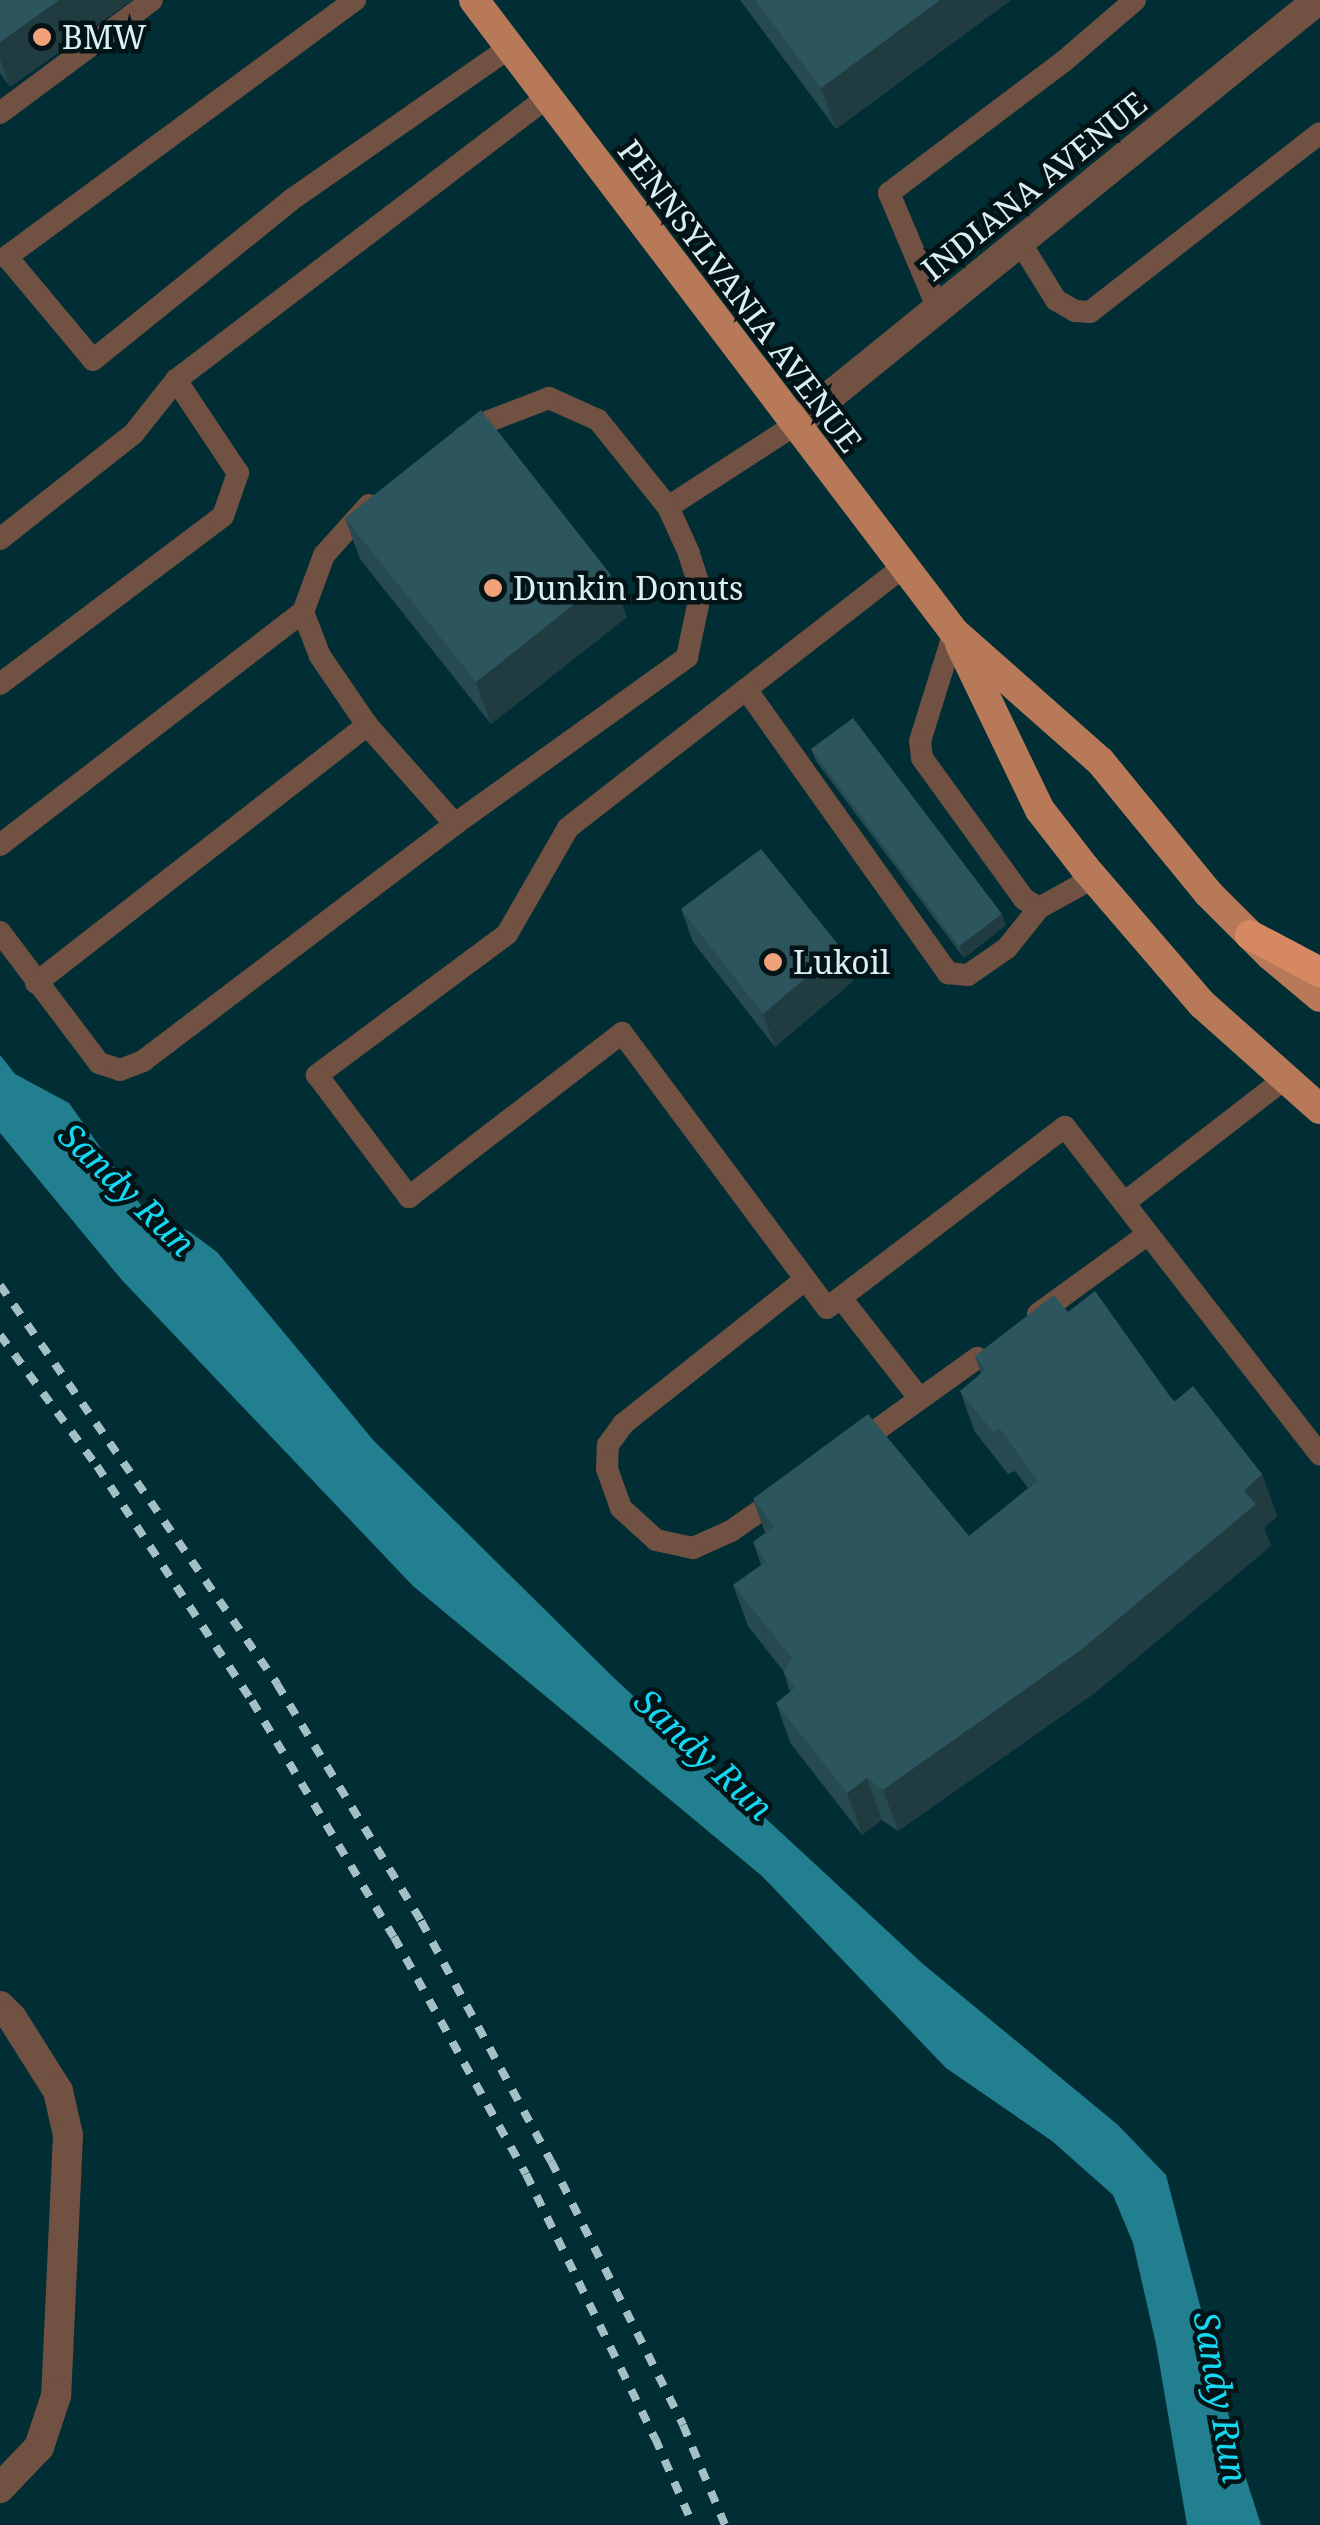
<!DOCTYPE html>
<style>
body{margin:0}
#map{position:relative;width:1320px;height:2525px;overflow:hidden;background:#012d35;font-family:"Noto Serif",serif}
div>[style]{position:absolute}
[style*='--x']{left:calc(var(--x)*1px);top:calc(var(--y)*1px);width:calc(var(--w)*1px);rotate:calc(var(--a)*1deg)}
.water>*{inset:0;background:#217f8f}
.service>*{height:22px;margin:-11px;padding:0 11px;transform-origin:11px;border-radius:11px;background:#715142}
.minor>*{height:30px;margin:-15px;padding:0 15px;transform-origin:15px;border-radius:15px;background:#715142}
.primary>*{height:30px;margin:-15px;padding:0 15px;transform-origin:15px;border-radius:15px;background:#b87959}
.motorway>*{height:30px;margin:-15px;padding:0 15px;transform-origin:15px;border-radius:15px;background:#d58862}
.rail>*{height:8px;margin-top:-4px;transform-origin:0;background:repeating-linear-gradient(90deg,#a4c0c5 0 12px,transparent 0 24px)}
.wall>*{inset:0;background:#274950}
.shaded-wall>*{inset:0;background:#203c41}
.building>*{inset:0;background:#2d555d}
.dots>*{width:28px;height:28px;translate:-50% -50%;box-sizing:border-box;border:5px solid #041316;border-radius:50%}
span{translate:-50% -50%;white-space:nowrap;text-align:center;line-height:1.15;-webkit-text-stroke:9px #041316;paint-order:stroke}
.poi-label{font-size:32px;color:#daf0f4}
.left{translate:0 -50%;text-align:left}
.street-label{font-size:32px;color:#daf0f4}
.water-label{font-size:35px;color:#16d7f2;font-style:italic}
</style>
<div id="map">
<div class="water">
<div style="clip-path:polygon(0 1055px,15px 1074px,69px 1103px,145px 1211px,190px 1232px,217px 1252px,374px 1441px,613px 1677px,923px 1964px,1118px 2125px,1166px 2175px,1241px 2463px,1261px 2525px,1187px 2525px,1156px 2344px,1133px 2243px,1113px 2195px,1052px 2141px,946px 2068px,762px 1876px,413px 1586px,121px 1279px,0 1133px)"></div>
</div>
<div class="service">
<div style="--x:355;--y:0;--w:433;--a:143.6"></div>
<div style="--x:7;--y:257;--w:134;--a:50.1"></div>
<div style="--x:93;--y:360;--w:255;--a:-38.9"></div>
<div style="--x:291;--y:200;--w:266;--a:-34.9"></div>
<div style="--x:0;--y:113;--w:189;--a:-36.6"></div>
<div style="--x:1020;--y:242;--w:68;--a:58.2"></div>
<div style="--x:1056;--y:300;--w:22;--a:30"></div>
<div style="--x:1075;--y:311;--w:15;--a:4"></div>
<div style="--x:1090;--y:312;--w:291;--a:-37.9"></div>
<div style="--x:938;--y:309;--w:126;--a:-112.9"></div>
<div style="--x:889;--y:193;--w:218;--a:-37"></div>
<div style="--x:1063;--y:62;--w:95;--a:-40.7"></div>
<div style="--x:369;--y:505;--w:67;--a:132"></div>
<div style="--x:324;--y:555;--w:61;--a:110.2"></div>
<div style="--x:303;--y:612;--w:47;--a:68.9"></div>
<div style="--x:320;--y:656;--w:83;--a:55.7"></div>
<div style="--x:367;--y:725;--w:132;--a:48.4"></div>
<div style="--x:668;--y:507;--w:149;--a:-32.9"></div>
<div style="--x:0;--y:539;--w:171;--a:-38.3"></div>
<div style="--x:134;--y:433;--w:68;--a:-51.6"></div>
<div style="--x:176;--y:380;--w:467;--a:-37.3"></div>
<div style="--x:903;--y:567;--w:425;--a:142.1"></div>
<div style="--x:568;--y:828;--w:122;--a:119.9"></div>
<div style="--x:507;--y:934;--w:237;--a:143.4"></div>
<div style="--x:317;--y:1075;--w:153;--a:53"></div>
<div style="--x:409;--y:1197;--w:269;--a:-37.6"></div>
<div style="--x:622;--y:1033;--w:343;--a:53.3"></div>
<div style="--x:827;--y:1308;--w:299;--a:-37.3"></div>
<div style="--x:1065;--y:1127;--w:415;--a:52.1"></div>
<div style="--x:954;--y:632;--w:114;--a:107.3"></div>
<div style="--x:920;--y:741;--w:17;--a:83"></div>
<div style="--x:922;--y:758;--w:174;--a:54.1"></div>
<div style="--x:1024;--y:899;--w:17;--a:31"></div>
<div style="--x:1039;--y:908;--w:62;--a:-29.1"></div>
<div style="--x:0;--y:684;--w:279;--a:-37"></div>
<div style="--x:223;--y:516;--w:46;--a:-70.8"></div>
<div style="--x:238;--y:473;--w:112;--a:-123.7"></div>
<div style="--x:746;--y:689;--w:349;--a:54.6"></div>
<div style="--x:948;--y:973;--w:20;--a:6"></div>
<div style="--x:968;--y:975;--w:47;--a:-34.7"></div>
<div style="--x:1007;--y:948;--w:51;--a:-51.3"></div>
<div style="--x:0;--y:845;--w:382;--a:-37.6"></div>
<div style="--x:0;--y:932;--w:164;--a:52.9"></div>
<div style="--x:99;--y:1063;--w:22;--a:18"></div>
<div style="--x:120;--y:1070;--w:25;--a:-21"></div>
<div style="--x:143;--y:1061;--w:392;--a:-37.2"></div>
<div style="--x:455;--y:824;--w:286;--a:-35.7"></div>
<div style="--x:687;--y:657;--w:67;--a:-78"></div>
<div style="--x:701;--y:591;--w:40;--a:-108"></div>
<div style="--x:689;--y:553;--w:51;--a:-114.5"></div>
<div style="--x:668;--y:507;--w:112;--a:-128.8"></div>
<div style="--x:598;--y:420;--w:54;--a:-155.8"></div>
<div style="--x:549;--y:398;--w:64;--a:159"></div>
<div style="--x:489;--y:421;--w:30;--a:147"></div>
<div style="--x:36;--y:983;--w:420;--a:-37.9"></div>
<div style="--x:1124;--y:1203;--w:201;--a:-37.7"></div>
<div style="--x:841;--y:1298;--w:128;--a:52"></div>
<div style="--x:1038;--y:1314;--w:136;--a:-36"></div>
<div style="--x:857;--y:1444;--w:148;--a:-35.6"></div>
<div style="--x:781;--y:1496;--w:61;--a:145"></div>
<div style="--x:731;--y:1531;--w:42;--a:155.9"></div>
<div style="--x:693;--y:1548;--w:38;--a:-168"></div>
<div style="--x:656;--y:1540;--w:47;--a:-137.6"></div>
<div style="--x:621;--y:1508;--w:41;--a:-109.7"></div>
<div style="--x:607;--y:1469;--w:24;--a:-88"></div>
<div style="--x:608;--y:1445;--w:26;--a:-54"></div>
<div style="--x:623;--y:1424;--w:232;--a:-38.4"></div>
</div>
<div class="minor">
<div style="--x:793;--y:426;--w:676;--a:-39.06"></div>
<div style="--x:0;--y:2006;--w:17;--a:45"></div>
<div style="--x:12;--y:2018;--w:86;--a:57.8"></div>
<div style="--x:58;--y:2091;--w:45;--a:77.2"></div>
<div style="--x:68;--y:2135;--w:261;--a:92.6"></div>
<div style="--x:56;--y:2396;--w:54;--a:108.4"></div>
<div style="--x:39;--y:2447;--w:57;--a:133.6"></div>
</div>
<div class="primary">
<div style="--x:474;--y:0;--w:794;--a:52.78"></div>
<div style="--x:954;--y:632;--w:195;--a:41.5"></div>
<div style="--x:1100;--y:761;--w:171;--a:50.7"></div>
<div style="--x:1208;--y:893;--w:88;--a:45"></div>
<div style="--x:1270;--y:955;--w:65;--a:40"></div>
<div style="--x:960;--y:644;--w:184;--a:64.3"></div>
<div style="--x:1040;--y:810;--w:73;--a:52.2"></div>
<div style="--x:1085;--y:868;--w:179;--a:49.3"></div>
<div style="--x:1202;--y:1004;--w:158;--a:41.7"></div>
</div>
<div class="motorway">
<div style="--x:1250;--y:935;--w:79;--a:27.9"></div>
</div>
<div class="rail">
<div style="--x:0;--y:1285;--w:486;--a:55.2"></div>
<div style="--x:277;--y:1684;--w:277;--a:58.7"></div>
<div style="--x:421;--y:1921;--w:273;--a:61.6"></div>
<div style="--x:551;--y:2161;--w:295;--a:63.4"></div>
<div style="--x:683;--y:2425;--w:108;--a:67.2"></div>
<div style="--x:0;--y:1335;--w:163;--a:53.5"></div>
<div style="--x:97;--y:1466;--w:282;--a:56.6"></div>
<div style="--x:252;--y:1701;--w:275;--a:59"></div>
<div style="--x:394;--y:1937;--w:271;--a:60.9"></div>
<div style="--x:526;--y:2174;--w:294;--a:64"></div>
<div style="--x:655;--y:2438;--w:95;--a:66.4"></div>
</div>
<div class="wall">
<div style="clip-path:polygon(0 0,132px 0,10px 87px,0 73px)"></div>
<div style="clip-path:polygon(740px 0,1011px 0,836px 129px)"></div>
<div style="clip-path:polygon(345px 518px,627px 617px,491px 724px,360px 559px)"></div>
<div style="clip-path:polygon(811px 749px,1006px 925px,964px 958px,816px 761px)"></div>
<div style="clip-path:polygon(681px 909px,841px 948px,853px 981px,775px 1047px,693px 942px)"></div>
<div style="clip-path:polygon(1068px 1312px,1262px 1474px,1277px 1516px,1264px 1528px,1271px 1546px,1096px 1692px,898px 1831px,882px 1820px,862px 1835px,791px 1744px,776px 1703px,790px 1692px,784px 1673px,784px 1672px,748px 1626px,733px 1585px,761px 1565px,753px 1542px,765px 1533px,753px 1499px,969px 1536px,1028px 1488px,1015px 1471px,1008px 1474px,975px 1432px,960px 1391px,981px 1374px,975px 1356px)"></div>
</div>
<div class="shaded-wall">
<div style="clip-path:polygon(59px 0,132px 0,10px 87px,0 59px,0 42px)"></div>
<div style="clip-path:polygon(940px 0,1011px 0,836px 129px,821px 88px)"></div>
<div style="clip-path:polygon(611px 575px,627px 617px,491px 724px,476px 682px)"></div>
<div style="clip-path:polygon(1002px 914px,1006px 925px,964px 958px,959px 946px)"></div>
<div style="clip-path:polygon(841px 948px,853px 981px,775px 1047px,763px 1014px)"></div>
<div style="clip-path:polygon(1262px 1474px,1277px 1516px,1264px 1528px,1271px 1546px,1096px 1692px,898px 1831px,883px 1790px)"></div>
<div style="clip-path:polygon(867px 1778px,882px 1820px,862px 1835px,847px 1793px)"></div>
</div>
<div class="building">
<div style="clip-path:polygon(0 0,59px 0,0 42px)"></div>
<div style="clip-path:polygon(755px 0,940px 0,821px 88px)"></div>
<div style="clip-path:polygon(481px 410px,611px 575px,476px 682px,345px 518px)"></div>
<div style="clip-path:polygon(853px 718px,1002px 914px,959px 946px,811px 749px)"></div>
<div style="clip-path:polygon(761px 849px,841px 948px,763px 1014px,681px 909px)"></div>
<div style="clip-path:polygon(1095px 1291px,1174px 1402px,1193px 1386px,1262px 1474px,1244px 1491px,1256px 1504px,1081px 1650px,883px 1790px,867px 1778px,847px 1793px,776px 1703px,795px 1688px,784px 1673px,792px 1658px,733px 1585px,766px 1562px,753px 1542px,774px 1527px,753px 1499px,868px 1414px,969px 1536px,1038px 1481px,1000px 1429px,993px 1432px,960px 1391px,985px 1370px,975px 1356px,1054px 1295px,1068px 1312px)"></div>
</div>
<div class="dots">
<div style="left:42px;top:37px;background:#f1a27b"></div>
<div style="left:493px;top:588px;background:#f1a27b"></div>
<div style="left:773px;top:962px;background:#f1a27b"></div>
</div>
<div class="poi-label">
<span class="left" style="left:62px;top:37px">BMW</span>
<span class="left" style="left:513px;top:588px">Dunkin Donuts</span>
<span class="left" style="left:793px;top:962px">Lukoil</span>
</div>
<div class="street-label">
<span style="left:1034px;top:186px;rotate:-39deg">INDIANA AVENUE</span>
<span style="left:740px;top:296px;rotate:53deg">PENNSYLVANIA AVENUE</span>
</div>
<div class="water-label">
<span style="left:127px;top:1189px;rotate:44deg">Sandy Run</span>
<span style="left:704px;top:1754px;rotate:43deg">Sandy Run</span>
<span style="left:1221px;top:2397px;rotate:80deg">Sandy Run</span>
</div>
</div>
